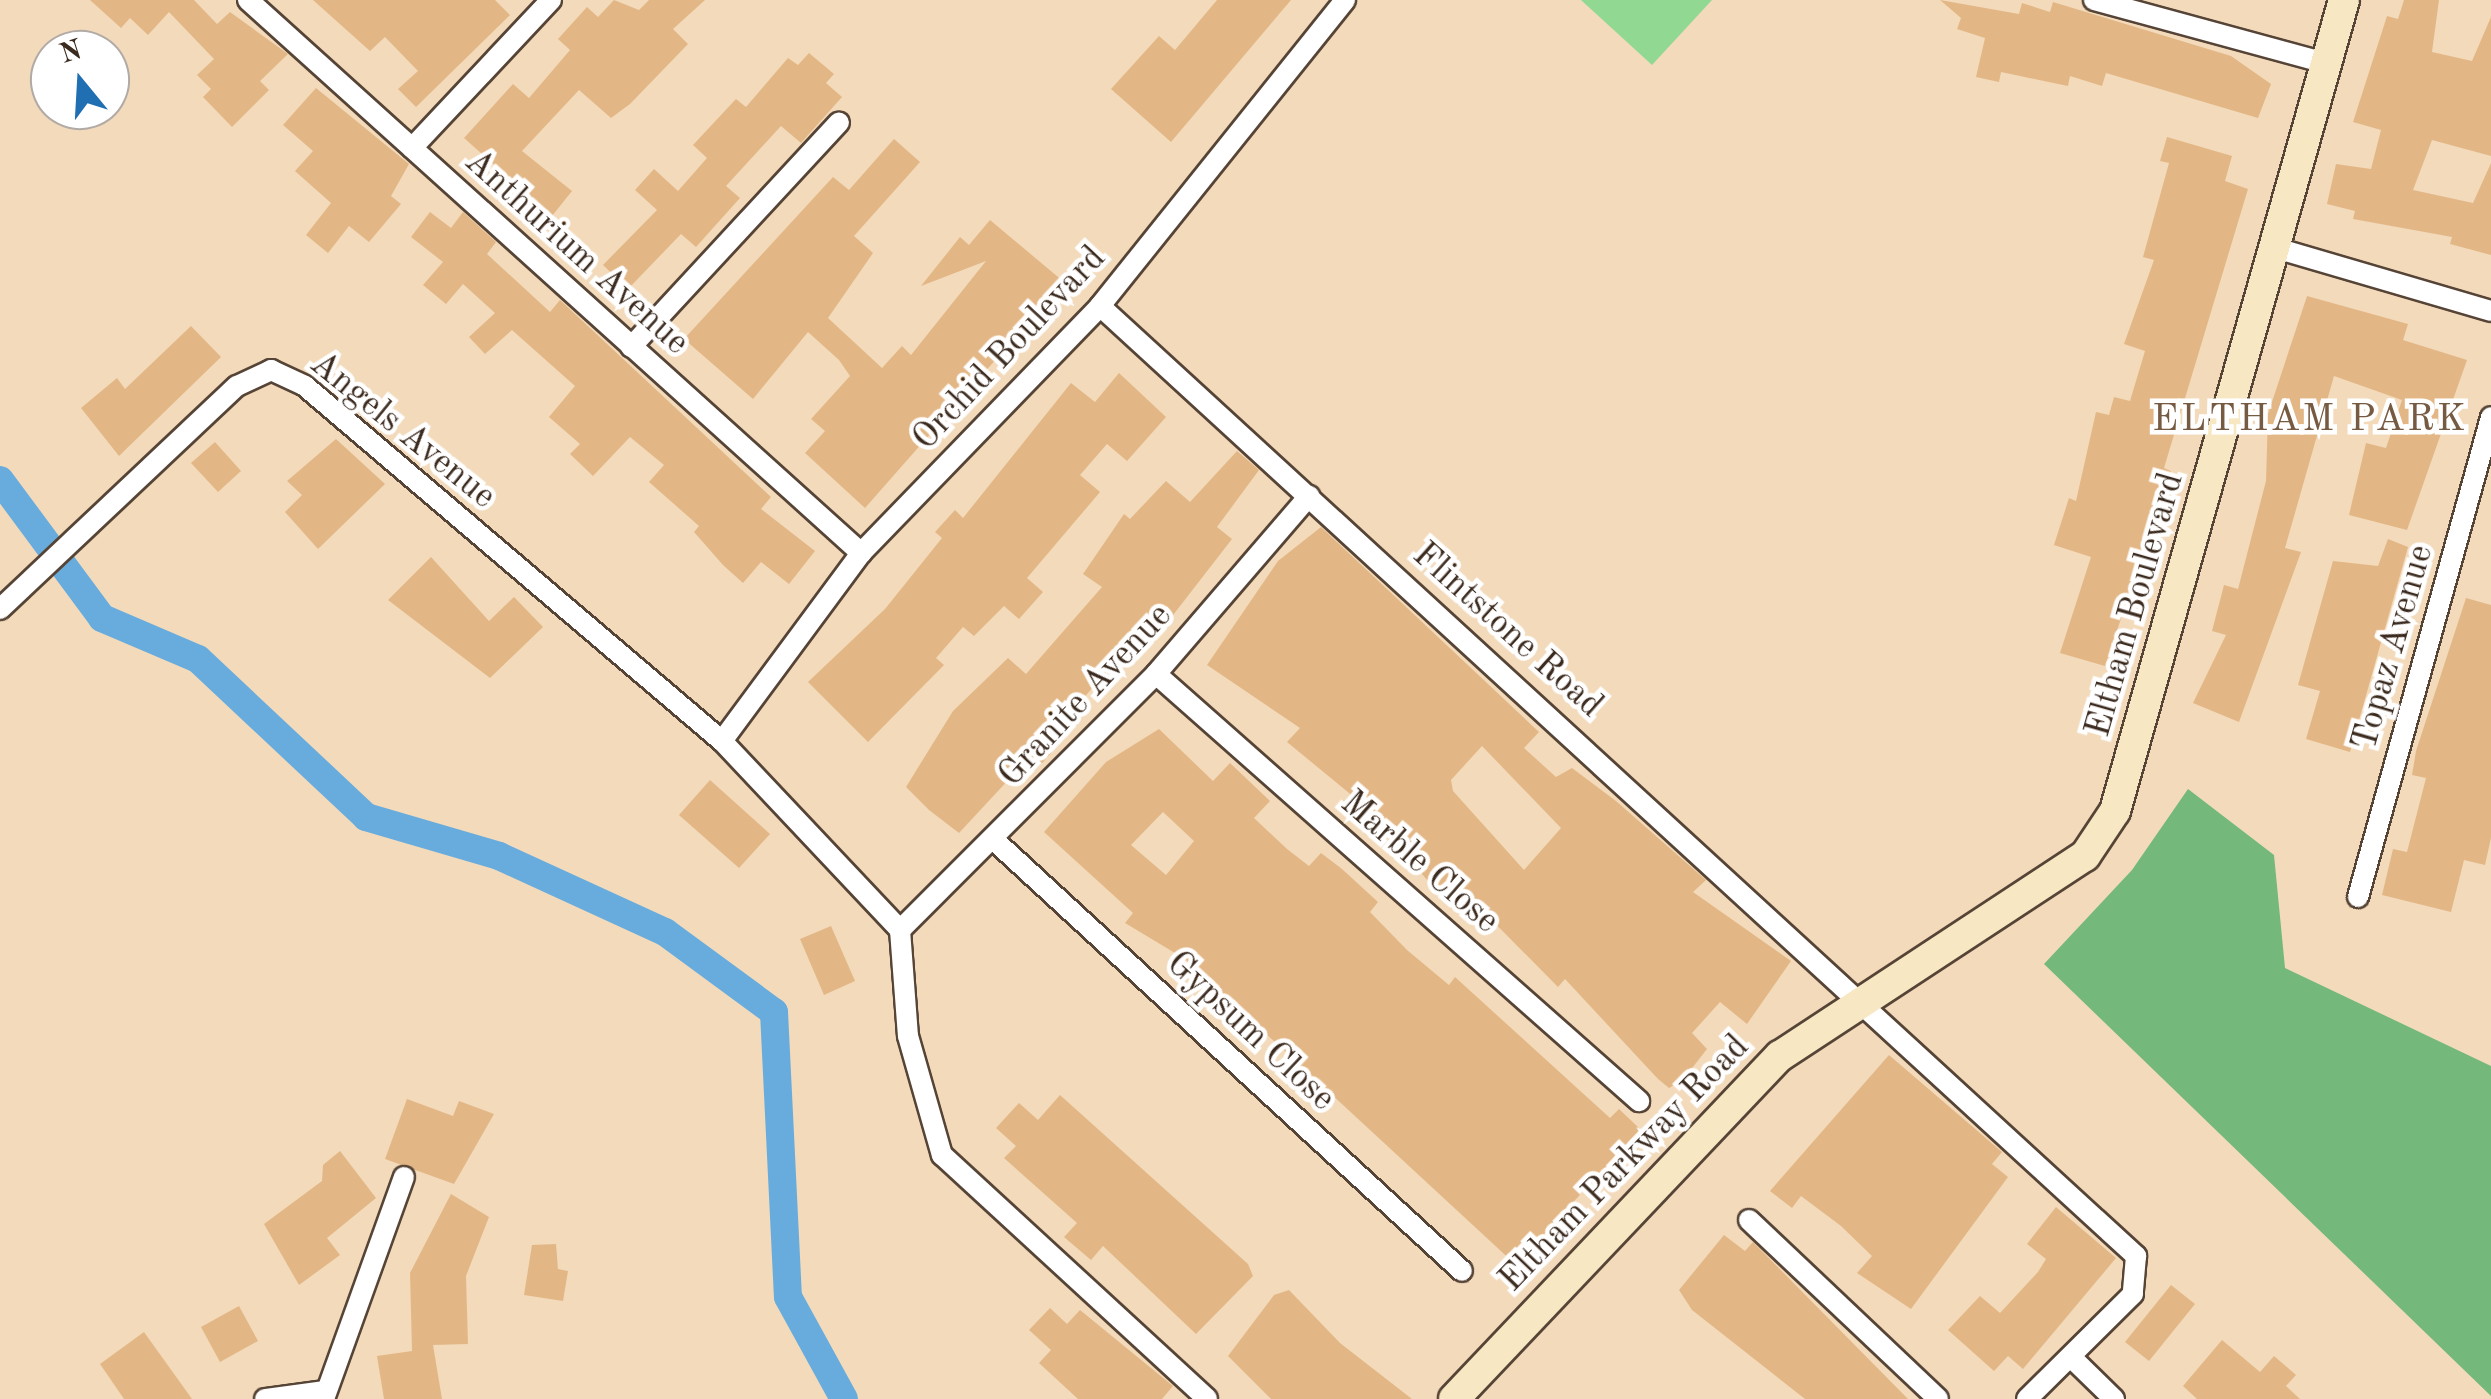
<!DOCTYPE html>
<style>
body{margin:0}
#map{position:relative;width:2491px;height:1399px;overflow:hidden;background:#f2dabb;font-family:"Old Standard TT",serif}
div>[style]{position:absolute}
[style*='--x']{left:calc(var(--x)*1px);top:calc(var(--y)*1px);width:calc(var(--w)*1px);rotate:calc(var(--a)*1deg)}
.green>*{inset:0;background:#91d892}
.forest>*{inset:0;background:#74b87c}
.canal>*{height:28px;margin:-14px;padding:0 14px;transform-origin:14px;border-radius:14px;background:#67acdd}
.building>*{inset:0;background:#e3b785}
.roads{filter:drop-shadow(2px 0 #564436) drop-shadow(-2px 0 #564436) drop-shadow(0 2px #564436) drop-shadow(0 -2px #564436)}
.street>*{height:20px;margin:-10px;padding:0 10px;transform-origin:10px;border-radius:10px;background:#fff}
.secondary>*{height:30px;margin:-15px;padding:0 15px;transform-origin:15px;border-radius:15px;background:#f7e8c3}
span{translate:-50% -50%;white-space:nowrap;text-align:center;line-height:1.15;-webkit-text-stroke:9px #fff;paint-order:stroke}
.street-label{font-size:35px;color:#3b2a1e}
.neighbourhood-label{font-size:38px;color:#765b42;letter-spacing:2.5px}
.north{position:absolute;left:30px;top:30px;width:100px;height:100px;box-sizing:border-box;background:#fff;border:2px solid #b1aaa5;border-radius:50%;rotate:342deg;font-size:28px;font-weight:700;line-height:40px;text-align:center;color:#3b2a1e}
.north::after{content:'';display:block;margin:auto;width:35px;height:45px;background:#1f6fb2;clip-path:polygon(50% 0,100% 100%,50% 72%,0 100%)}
</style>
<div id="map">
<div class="green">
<div style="clip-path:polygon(1581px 0,1712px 0,1652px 65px)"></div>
</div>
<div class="forest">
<div style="clip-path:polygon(2188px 789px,2274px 855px,2285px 968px,2491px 1066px,2491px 1396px,2044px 964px,2132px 870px)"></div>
</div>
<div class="canal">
<div style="--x:0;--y:480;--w:172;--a:53.5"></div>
<div style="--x:102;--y:618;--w:104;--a:23.1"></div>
<div style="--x:198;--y:659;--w:231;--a:43.2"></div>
<div style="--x:366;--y:817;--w:139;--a:16.3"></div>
<div style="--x:499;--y:856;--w:183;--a:24.6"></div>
<div style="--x:665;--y:932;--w:135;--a:36.3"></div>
<div style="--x:774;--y:1012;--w:285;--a:87.2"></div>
<div style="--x:788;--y:1297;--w:116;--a:61.2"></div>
</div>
<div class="building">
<div style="clip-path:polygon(90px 0,194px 0,217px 24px,230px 12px,288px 54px,260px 81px,269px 90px,232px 127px,203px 97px,211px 89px,197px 75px,214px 59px,169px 12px,148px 35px,130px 18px,121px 28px)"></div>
<div style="clip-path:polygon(313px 0,495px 0,510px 15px,416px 107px,398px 89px,418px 71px,385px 37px,370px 51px)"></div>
<div style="clip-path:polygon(614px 0,639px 10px,649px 0,705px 0,673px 29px,688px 44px,630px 104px,611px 118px,579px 90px,522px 151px,572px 191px,552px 216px,464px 138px,513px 84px,529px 98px,570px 50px,558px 39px,587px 7px,598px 17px)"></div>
<div style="clip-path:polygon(1217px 0,1291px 0,1171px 142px,1111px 89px,1159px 36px,1175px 50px)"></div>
<div style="clip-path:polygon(1940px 0,2019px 14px,2022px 3px,2050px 12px,2053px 2px,2231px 56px,2271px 84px,2258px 118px,2106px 73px,2102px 86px,2070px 76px,2068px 86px,2001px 72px,1999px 82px,1976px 77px,1985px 38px,1957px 29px,1961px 18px)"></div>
<div style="clip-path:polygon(2404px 0,2439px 0,2432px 52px,2472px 61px,2491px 17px,2491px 156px,2432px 140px,2413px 190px,2473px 203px,2491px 163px,2491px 255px,2450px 244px,2452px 237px,2353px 219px,2355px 211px,2327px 204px,2336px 164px,2371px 169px,2381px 130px,2353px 122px,2387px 16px,2398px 19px)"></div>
<div style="clip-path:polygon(809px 53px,834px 74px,826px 83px,842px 97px,801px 143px,781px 126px,726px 186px,740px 198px,696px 247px,681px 234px,628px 289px,603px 265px,657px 210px,635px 190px,654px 169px,678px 191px,707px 158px,693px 145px,736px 99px,746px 107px,788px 58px,798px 65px)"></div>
<div style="clip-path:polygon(316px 88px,409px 164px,391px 196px,401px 204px,369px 242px,349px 226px,328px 253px,306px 235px,331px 203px,295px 171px,313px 151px,283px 125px)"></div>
<div style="clip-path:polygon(2167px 137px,2232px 156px,2225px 181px,2248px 189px,2164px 468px,2171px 471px,2105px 666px,2060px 653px,2091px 557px,2054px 545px,2069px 498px,2076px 501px,2096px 412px,2109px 415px,2114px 397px,2130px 401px,2145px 351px,2124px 344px,2154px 260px,2143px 257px,2169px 163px,2160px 161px)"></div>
<div style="clip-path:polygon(894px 139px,920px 162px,854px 236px,873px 253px,828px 318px,882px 368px,902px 346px,911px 355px,986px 261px,921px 286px,960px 237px,969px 245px,990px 220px,1064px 282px,865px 508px,805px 453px,825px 431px,811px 419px,850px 376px,839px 360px,808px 332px,753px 399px,684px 339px,833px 177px,849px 190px)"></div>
<div style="clip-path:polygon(430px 212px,451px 228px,463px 212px,496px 242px,487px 254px,550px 312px,560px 300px,771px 497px,761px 509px,815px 551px,789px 584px,761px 562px,743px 583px,723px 565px,694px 532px,699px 526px,649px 482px,664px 465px,630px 437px,593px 476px,570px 454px,580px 444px,549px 417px,575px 386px,512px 330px,485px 354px,469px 337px,495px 313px,463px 284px,446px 304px,423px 285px,443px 262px,411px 237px)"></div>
<div style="clip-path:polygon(2307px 296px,2408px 324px,2403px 340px,2467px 360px,2407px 530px,2349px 515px,2366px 443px,2386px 448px,2402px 400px,2334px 376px,2285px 548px,2301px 552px,2239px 722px,2193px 703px,2226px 635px,2212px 631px,2224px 585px,2238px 589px,2266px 481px,2268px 414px)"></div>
<div style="clip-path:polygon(191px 326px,221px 357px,119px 456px,81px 408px,117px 378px,125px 389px)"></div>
<div style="clip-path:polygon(1119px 373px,1166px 417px,1127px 461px,1107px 444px,1080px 475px,1100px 492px,1027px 578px,1043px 592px,1019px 619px,1004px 606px,974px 636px,963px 627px,936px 658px,944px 665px,868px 742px,808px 682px,885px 609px,942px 538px,935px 532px,955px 510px,963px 518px,1071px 383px,1095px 402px)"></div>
<div style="clip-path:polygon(336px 439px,385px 484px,318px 549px,285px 512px,302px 495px,287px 481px)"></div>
<div style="clip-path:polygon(215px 442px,241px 471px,218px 492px,191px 463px)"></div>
<div style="clip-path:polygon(1237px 451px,1259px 470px,1217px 527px,1232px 539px,1163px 628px,1152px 620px,1045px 742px,1054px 750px,1035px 771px,1025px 762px,959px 833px,929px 810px,906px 787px,953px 711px,1008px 658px,1026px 674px,1102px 587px,1083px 574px,1124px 514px,1130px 519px,1166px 481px,1190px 502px)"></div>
<div style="clip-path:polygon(evenodd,1321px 527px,1539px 732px,1524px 748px,1556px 777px,1572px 768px,1616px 801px,1706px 880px,1693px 892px,1791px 961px,1747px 1024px,1720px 1002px,1692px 1033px,1707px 1049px,1682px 1081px,1669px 1088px,1658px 1079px,1565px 979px,1558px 987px,1468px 896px,1458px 907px,1428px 881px,1360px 802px,1287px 742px,1300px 728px,1207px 665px,1278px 561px,1321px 527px,1482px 746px,1561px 828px,1524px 870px,1453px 791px,1451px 780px,1482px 746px)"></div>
<div style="clip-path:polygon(2388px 539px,2408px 547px,2350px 752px,2306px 739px,2320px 691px,2298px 685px,2333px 561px,2378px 566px)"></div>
<div style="clip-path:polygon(431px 557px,489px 621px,514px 597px,543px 627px,490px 678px,388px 600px)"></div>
<div style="clip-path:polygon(2466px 598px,2491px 605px,2491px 838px,2485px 865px,2464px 860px,2451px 912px,2382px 895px,2393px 849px,2407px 852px,2426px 778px,2412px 775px,2416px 751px)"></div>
<div style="clip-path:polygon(evenodd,1159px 729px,1213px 781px,1230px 763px,1270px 801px,1254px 818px,1287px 849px,1309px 866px,1321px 853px,1342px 869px,1378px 902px,1370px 912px,1407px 950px,1449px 985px,1455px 977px,1610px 1118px,1619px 1109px,1640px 1129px,1516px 1265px,1185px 959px,1125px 923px,1133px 913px,1044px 832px,1106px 762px,1159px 729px,1163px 812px,1194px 841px,1166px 875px,1131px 845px,1163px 812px)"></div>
<div style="clip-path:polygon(710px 780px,770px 834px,739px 868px,679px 815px)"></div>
<div style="clip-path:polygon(831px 926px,855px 981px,824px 995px,800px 939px)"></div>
<div style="clip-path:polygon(1889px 1055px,2002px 1152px,1992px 1164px,2008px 1177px,1911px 1309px,1857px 1273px,1872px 1256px,1841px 1226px,1801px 1196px,1792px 1208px,1770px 1191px)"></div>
<div style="clip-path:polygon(1060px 1095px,1248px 1264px,1253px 1276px,1196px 1334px,1103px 1246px,1091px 1260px,1064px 1237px,1077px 1223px,1004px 1158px,1016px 1146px,996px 1128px,1019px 1103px,1038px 1120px)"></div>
<div style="clip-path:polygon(407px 1099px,453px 1116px,459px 1101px,494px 1114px,454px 1184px,385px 1159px)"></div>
<div style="clip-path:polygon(340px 1151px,376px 1198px,327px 1238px,340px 1255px,299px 1285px,264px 1224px,322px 1181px,323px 1165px)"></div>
<div style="clip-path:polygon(451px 1194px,489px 1217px,466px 1276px,468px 1344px,433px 1345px,442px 1399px,384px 1399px,377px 1356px,412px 1351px,410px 1273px)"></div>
<div style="clip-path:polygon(2056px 1207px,2116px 1258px,2023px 1369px,2008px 1356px,1994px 1371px,1948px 1330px,1980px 1296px,2000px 1313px,2038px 1272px,2046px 1259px,2027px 1244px)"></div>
<div style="clip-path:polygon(1724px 1235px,1745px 1251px,1753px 1242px,1908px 1399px,1805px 1399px,1692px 1310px,1679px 1290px)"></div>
<div style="clip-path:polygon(556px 1244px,558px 1269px,568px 1271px,563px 1301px,524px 1295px,532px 1245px)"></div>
<div style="clip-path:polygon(2171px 1285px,2195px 1304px,2149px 1361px,2125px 1342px)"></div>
<div style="clip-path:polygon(1289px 1290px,1340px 1343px,1412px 1399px,1271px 1399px,1228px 1356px,1274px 1295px)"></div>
<div style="clip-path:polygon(239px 1306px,258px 1341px,220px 1362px,201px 1327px)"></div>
<div style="clip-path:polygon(1050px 1308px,1067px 1324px,1080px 1310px,1173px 1386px,1162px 1399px,1078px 1399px,1039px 1363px,1051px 1350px,1029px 1330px)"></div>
<div style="clip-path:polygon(144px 1332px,192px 1399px,124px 1399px,100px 1364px)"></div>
<div style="clip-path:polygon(2222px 1340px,2260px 1372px,2274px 1356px,2296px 1375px,2286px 1386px,2300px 1399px,2197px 1399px,2183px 1386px)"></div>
</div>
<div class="roads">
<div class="street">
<div style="--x:248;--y:0;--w:826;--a:42.05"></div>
<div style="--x:2094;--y:0;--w:240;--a:15.2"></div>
<div style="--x:412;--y:148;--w:203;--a:-46.8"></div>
<div style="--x:2279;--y:249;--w:221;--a:16.3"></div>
<div style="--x:1100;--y:306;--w:1406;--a:42.52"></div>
<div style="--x:2136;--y:1256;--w:38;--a:95"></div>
<div style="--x:2133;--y:1294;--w:149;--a:135.3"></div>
<div style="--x:631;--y:347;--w:306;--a:-47.2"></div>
<div style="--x:0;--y:609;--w:325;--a:-43.3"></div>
<div style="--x:237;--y:386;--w:38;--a:-25"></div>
<div style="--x:271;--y:370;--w:38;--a:25"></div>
<div style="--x:305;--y:386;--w:548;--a:40.41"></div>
<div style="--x:722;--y:741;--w:260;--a:46.7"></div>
<div style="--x:900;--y:930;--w:106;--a:85.7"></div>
<div style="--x:908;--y:1036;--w:124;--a:74.1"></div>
<div style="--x:942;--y:1155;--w:360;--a:42.6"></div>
<div style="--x:1156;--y:674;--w:645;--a:41.48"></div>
<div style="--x:722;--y:741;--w:234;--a:-53.5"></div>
<div style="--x:861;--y:553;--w:344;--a:-45.9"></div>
<div style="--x:1100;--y:306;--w:392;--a:-51.3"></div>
<div style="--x:994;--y:840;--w:636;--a:42.64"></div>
<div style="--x:2358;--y:897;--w:498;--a:-74.5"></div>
<div style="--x:900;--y:930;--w:362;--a:-45"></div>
<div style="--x:1156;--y:674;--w:235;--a:-49.3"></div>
<div style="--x:1749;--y:1220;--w:260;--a:43.4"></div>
<div style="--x:2074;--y:1360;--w:56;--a:44.3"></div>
<div style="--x:265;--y:1399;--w:60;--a:-7.7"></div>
<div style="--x:324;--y:1399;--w:236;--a:-70.2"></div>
</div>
<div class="secondary">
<div style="--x:1454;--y:1399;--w:473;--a:-46.5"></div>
<div style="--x:1780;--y:1056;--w:365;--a:-33.3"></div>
<div style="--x:2085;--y:856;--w:54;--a:-56.3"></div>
<div style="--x:2115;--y:811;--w:843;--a:-74.23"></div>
</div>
</div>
<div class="street-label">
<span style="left:576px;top:253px;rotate:42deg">Anthurium Avenue</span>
<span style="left:1010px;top:349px;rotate:-47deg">Orchid Boulevard</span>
<span style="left:402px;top:431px;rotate:39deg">Angels Avenue</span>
<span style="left:2136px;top:605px;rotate:-74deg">Eltham Boulevard</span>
<span style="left:1507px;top:631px;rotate:42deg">Flintstone Road</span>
<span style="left:2394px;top:648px;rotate:-74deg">Topaz Avenue</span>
<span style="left:1086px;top:696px;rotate:-47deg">Granite Avenue</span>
<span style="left:1419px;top:863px;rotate:41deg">Marble Close</span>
<span style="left:1250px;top:1032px;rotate:43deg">Gypsum Close</span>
<span style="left:1625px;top:1164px;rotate:-46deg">Eltham Parkway Road</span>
</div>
<div class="neighbourhood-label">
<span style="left:2310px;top:421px">ELTHAM PARK</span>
</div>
<div class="north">N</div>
</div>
